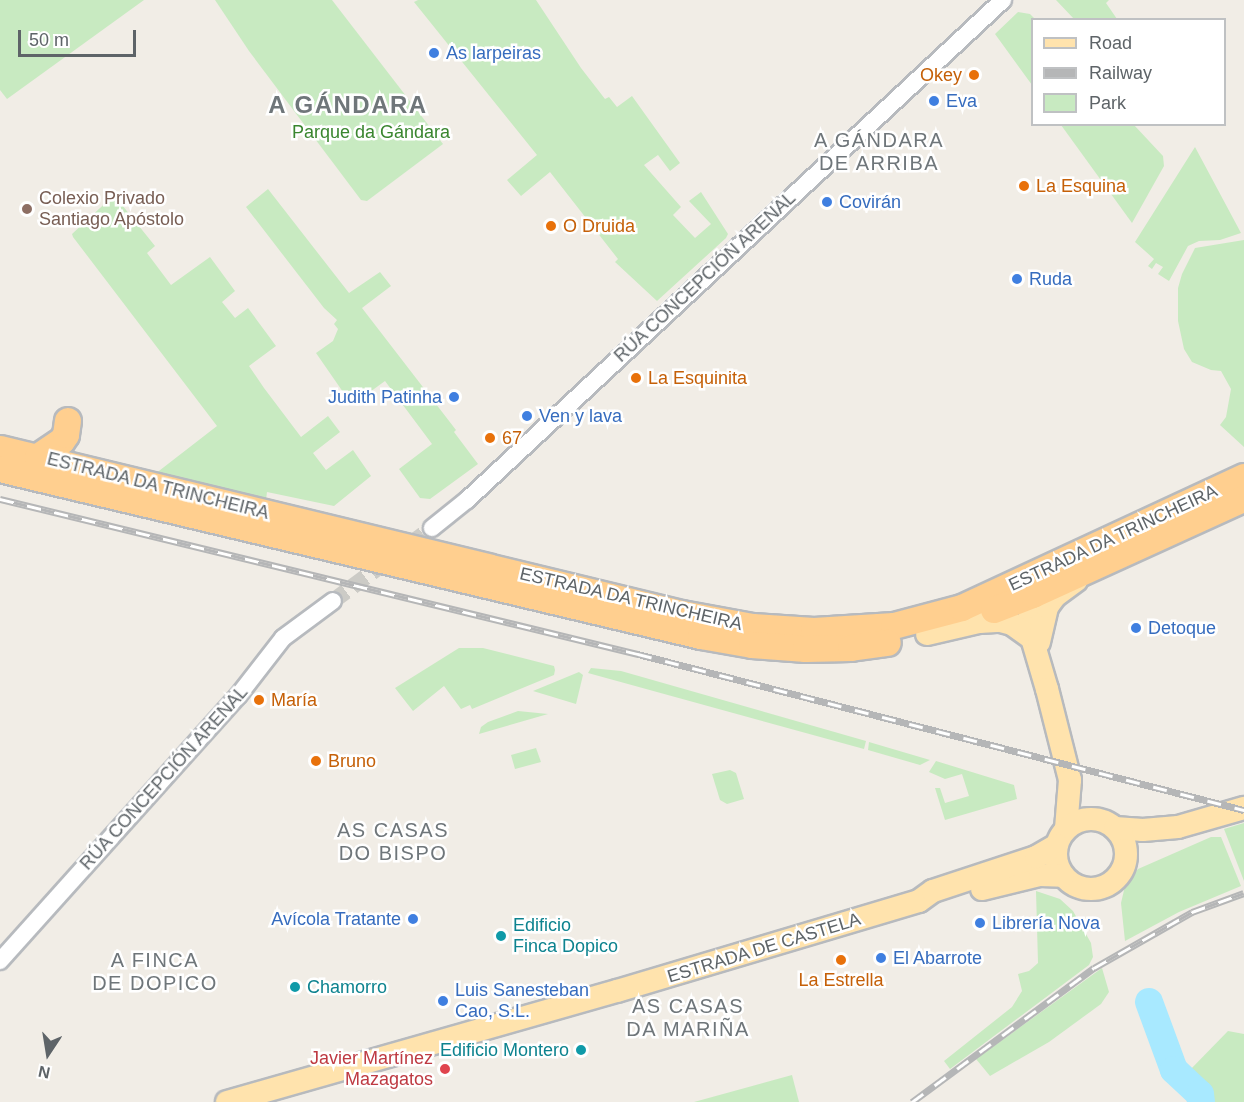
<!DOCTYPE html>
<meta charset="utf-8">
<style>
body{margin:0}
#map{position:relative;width:1244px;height:1102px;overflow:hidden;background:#f1ede6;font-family:Helvetica,sans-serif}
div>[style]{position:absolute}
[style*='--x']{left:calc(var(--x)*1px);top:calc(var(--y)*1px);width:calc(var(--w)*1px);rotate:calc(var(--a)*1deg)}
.green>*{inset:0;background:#c8eac1}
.river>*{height:28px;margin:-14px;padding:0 14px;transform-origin:14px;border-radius:14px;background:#a8e9ff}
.minor-tunnel>*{height:16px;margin-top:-8px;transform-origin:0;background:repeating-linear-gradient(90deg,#cccbc6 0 16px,transparent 0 24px)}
.roads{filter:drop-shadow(2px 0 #b7babe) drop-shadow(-2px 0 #b7babe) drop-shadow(0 2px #b7babe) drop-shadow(0 -2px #b7babe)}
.minor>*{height:16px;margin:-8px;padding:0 8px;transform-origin:8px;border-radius:8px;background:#fff}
.major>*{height:22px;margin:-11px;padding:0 11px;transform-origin:11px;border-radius:11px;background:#ffe3ad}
.major>.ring{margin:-11px;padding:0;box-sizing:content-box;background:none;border:22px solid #ffe3ad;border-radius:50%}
.highway>*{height:26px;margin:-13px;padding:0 13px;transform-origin:13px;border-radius:13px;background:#ffcf8f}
.rail>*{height:7px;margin-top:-3.5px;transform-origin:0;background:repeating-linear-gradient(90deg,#fff 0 14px,#b5b6b7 0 28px);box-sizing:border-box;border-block:2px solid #b5b6b7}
.dots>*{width:16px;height:16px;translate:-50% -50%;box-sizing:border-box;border:3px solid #fff;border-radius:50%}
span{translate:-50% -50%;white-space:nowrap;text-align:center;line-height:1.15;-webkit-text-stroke:5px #fff;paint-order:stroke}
.shop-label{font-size:18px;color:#366cbe}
.left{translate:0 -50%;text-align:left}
.right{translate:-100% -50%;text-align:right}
.food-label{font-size:18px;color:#c56008}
.park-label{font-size:18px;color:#3a862f}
.education-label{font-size:18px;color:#785e54}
.street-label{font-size:18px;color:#5e6468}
.culture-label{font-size:18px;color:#0d838f}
.health-label{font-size:18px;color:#be3a42}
.neighbourhood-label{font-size:20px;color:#6f767a;letter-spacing:1.5px}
.district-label{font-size:24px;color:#6f767a;font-weight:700;letter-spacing:1.5px}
.legend{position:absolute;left:1031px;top:18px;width:195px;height:108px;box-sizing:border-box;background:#fff;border:2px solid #bfc1c3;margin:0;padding:8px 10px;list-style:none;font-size:18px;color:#5e6468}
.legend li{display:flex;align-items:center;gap:12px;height:30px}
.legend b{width:30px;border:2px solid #bfc1c3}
.north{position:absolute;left:18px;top:1024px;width:60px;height:60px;-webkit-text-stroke:4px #fff;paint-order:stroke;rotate:192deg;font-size:16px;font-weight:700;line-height:24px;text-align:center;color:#5e6468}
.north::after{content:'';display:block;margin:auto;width:21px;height:27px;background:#5e6468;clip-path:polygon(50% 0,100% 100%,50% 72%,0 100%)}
.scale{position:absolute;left:18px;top:30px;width:118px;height:27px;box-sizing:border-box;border:3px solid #5e6468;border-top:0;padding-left:8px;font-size:18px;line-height:21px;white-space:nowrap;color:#5e6468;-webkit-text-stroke:4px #fff;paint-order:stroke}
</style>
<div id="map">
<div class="green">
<div style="clip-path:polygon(0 0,144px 0,7px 99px,0 90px)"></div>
<div style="clip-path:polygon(215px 0,332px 0,443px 144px,367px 201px,361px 200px,249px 51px)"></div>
<div style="clip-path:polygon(418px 0,536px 0,581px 68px,605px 99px,609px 97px,617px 107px,632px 96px,680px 163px,670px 171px,658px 155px,644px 165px,681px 207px,673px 215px,695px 238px,711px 224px,689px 201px,701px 192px,728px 234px,726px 238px,657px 301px,615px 262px,618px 259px,550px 172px,521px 196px,507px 180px,537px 155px,414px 2px)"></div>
<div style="clip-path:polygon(1056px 0,1109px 0,1106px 3px,1117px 19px,1074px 19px)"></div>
<div style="clip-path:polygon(1018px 12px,1030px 14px,1035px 19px,1032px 20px,1032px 85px,995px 34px)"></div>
<div style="clip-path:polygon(1061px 125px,1134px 125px,1163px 156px,1164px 166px,1132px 223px)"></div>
<div style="clip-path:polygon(1195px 147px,1241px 233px,1220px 240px,1199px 241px,1188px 246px,1169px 281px,1158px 274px,1163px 267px,1156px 263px,1152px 269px,1148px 266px,1154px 259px,1135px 242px)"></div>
<div style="clip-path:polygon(268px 189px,349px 293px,380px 272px,391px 286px,362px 308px,456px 430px,454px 432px,478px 464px,430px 499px,420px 498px,399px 469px,432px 444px,385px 381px,352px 405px,316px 353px,333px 341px,338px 329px,334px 324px,337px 320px,324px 308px,246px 207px)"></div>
<div style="clip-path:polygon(114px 195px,155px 246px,147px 253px,171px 285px,210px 257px,235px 291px,222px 302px,235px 318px,248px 308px,276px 346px,249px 366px,264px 388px,301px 437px,328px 416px,340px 432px,313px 453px,326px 470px,353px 450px,371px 476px,334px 506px,267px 492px,266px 500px,155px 474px,217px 426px,73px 237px,72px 234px)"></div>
<div style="clip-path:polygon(1244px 240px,1244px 447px,1220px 425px,1226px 417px,1231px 389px,1221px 371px,1211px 370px,1192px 362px,1184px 349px,1178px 321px,1178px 288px,1182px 274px,1195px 248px)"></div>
<div style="clip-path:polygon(459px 648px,483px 648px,554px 666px,555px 670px,554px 675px,472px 709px,470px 705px,461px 709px,444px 686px,413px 711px,395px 688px)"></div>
<div style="clip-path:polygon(591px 668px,621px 671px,866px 741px,864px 749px,588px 673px)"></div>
<div style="clip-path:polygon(579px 672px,583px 675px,576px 704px,533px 691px)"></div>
<div style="clip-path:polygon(518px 711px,548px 714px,479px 734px,481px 727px,488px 722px)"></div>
<div style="clip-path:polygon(869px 742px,930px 760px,920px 765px,868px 750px)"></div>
<div style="clip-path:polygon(536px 748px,541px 762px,515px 769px,511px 755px)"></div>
<div style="clip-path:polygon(936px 761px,1014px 785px,1017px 799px,945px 820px,935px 788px,940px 788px,945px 803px,969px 796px,962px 774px,945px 779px,929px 772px)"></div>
<div style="clip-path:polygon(730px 770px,736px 773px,744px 799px,727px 804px,720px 800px,712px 774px)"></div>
<div style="clip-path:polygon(1244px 823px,1244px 881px,1224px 829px)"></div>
<div style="clip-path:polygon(1211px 837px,1221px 837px,1241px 886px,1179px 912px,1125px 941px,1121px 903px,1125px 886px,1138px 869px)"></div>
<div style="clip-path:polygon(1036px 891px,1060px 899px,1073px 911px,1091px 943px,1093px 957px,1089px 965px,950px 1069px,944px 1061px,1012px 1007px,1022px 991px,1018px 974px,1029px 971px,1038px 963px)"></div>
<div style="clip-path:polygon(1102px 968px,1109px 992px,1101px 1004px,1049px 1042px,990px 1076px,976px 1059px)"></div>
<div style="clip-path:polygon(1228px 1031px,1244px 1034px,1244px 1102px,1209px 1102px,1187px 1073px)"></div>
<div style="clip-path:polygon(792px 1075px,799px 1102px,694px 1102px)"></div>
</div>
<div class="river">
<div style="--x:1149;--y:1002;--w:72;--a:69.8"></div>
<div style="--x:1174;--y:1070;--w:35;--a:43"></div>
<div style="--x:1200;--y:1094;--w:8;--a:83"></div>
</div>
<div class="minor-tunnel">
<div style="--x:333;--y:601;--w:123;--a:-36.4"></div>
</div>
<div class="roads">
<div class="minor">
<div style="--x:432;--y:528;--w:45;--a:-38.7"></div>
<div style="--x:467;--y:500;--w:733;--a:-43.01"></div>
<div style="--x:0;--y:961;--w:356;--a:-48.1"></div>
<div style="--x:238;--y:696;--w:73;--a:-52.2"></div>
<div style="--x:283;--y:638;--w:62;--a:-36.5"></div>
</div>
<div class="major">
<div style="--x:1041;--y:584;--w:25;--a:116"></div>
<div style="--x:1030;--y:607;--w:21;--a:93"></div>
<div style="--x:1029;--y:628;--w:64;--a:73.6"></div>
<div style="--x:1047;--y:689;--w:94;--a:75.8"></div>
<div style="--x:1070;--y:780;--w:49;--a:94.7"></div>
<div style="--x:927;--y:634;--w:53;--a:-13"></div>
<div style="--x:979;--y:622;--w:22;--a:-3"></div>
<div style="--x:1001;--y:621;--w:11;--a:15"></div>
<div style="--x:1012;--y:624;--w:22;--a:36"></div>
<div style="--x:1039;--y:642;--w:36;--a:-77"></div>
<div style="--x:1047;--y:607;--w:14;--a:-54"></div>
<div style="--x:1055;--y:596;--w:26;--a:-36"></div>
<div class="ring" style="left:1056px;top:819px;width:48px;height:48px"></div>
<div style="--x:1115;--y:828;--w:28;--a:4"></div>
<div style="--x:1143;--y:830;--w:35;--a:-5"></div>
<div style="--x:1178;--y:827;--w:69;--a:-16.1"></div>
<div style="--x:982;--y:889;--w:60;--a:-13.6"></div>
<div style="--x:1040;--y:875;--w:23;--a:2"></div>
<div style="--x:227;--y:1102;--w:405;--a:-15.9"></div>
<div style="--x:617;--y:991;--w:315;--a:-16.6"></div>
<div style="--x:919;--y:901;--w:17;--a:-36"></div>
<div style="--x:933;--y:891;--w:108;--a:-18.3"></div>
<div style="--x:1036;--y:857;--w:24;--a:-30"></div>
</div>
<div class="highway">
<div style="--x:0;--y:449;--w:702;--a:13.6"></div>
<div style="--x:682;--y:614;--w:72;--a:10.4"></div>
<div style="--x:753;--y:627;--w:61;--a:3.8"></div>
<div style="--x:814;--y:631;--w:80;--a:-3.6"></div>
<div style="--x:894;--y:626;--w:70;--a:-14.8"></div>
<div style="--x:962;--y:608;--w:311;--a:-24.9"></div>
<div style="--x:38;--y:457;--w:29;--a:-34"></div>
<div style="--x:62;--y:441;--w:7;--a:-56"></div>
<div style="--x:66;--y:435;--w:14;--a:-82"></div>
<div style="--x:0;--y:469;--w:721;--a:13.4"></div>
<div style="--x:701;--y:636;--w:52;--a:10"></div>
<div style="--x:752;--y:645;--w:54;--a:4.2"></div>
<div style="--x:806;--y:649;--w:45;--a:-1.3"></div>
<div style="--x:851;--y:648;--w:37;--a:-8"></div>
<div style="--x:994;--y:610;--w:42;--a:-21"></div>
<div style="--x:1033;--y:595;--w:232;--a:-24.5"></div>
</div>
</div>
<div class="rail">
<div style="--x:0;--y:499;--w:657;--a:13.66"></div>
<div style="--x:638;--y:654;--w:626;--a:14.44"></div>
<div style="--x:912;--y:1102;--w:226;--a:-36.4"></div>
<div style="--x:1094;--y:968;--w:113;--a:-29.7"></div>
<div style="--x:1192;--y:912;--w:55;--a:-20.1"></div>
</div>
<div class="dots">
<div style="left:434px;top:53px;background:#3f7fe0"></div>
<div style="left:974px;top:75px;background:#e8710a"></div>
<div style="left:934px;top:101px;background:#3f7fe0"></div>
<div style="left:1024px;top:186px;background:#e8710a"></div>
<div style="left:827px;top:202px;background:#3f7fe0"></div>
<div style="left:27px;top:209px;background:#8d6e63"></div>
<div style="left:551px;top:226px;background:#e8710a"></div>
<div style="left:1017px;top:279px;background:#3f7fe0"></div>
<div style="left:636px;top:378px;background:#e8710a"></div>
<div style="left:454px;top:397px;background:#3f7fe0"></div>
<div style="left:527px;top:416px;background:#3f7fe0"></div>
<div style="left:490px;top:438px;background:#e8710a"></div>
<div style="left:1136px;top:628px;background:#3f7fe0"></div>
<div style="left:259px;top:700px;background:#e8710a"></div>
<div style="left:316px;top:761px;background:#e8710a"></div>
<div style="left:413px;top:919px;background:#3f7fe0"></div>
<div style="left:980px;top:923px;background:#3f7fe0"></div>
<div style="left:501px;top:936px;background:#0f9aa8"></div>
<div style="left:881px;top:958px;background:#3f7fe0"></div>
<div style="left:841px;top:960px;background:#e8710a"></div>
<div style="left:295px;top:987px;background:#0f9aa8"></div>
<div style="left:443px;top:1001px;background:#3f7fe0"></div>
<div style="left:581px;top:1050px;background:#0f9aa8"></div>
<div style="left:445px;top:1069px;background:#e0444e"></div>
</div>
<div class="shop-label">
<span class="left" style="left:446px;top:53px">As larpeiras</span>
<span class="left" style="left:946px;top:101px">Eva</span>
<span class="left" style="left:839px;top:202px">Covirán</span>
<span class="left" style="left:1029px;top:279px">Ruda</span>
<span class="right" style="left:442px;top:397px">Judith Patinha</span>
<span class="left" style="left:539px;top:416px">Ven y lava</span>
<span class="left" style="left:1148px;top:628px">Detoque</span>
<span class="right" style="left:401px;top:919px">Avícola Tratante</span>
<span class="left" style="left:992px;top:923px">Librería Nova</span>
<span class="left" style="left:893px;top:958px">El Abarrote</span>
<span class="left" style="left:455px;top:1001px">Luis Sanesteban<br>Cao, S.L.</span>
</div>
<div class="food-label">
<span class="right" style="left:962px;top:75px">Okey</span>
<span class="left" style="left:1036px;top:186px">La Esquina</span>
<span class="left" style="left:563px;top:226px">O Druida</span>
<span class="left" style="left:648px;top:378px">La Esquinita</span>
<span class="left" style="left:502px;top:438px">67</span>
<span class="left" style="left:271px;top:700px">María</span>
<span class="left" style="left:328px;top:761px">Bruno</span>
<span style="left:841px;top:980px">La Estrella</span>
</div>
<div class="park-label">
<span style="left:371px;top:132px">Parque da Gándara</span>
</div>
<div class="education-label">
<span class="left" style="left:39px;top:209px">Colexio Privado<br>Santiago Apóstolo</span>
</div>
<div class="street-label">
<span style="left:705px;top:277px;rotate:-43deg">RÚA CONCEPCIÓN ARENAL</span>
<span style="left:158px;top:486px;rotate:14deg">ESTRADA DA TRINCHEIRA</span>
<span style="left:1113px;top:538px;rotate:-25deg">ESTRADA DA TRINCHEIRA</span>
<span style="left:631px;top:599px;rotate:13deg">ESTRADA DA TRINCHEIRA</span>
<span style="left:164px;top:778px;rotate:-48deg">RÚA CONCEPCIÓN ARENAL</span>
<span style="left:764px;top:948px;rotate:-17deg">ESTRADA DE CASTELA</span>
</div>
<div class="culture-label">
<span class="left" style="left:513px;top:936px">Edificio<br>Finca Dopico</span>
<span class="left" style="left:307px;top:987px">Chamorro</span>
<span class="right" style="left:569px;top:1050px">Edificio Montero</span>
</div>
<div class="health-label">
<span class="right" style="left:433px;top:1069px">Javier Martínez<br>Mazagatos</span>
</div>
<div class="neighbourhood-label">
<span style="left:879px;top:152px">A GÁNDARA<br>DE ARRIBA</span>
<span style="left:393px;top:842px">AS CASAS<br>DO BISPO</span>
<span style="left:155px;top:972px">A FINCA<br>DE DOPICO</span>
<span style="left:688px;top:1018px">AS CASAS<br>DA MARIÑA</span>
</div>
<div class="district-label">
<span style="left:348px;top:105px">A GÁNDARA</span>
</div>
<ul class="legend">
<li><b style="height:8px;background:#ffe3ad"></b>Road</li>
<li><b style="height:8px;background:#b5b6b7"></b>Railway</li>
<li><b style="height:16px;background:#c8eac1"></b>Park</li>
</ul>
<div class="north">N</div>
<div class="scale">50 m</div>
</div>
